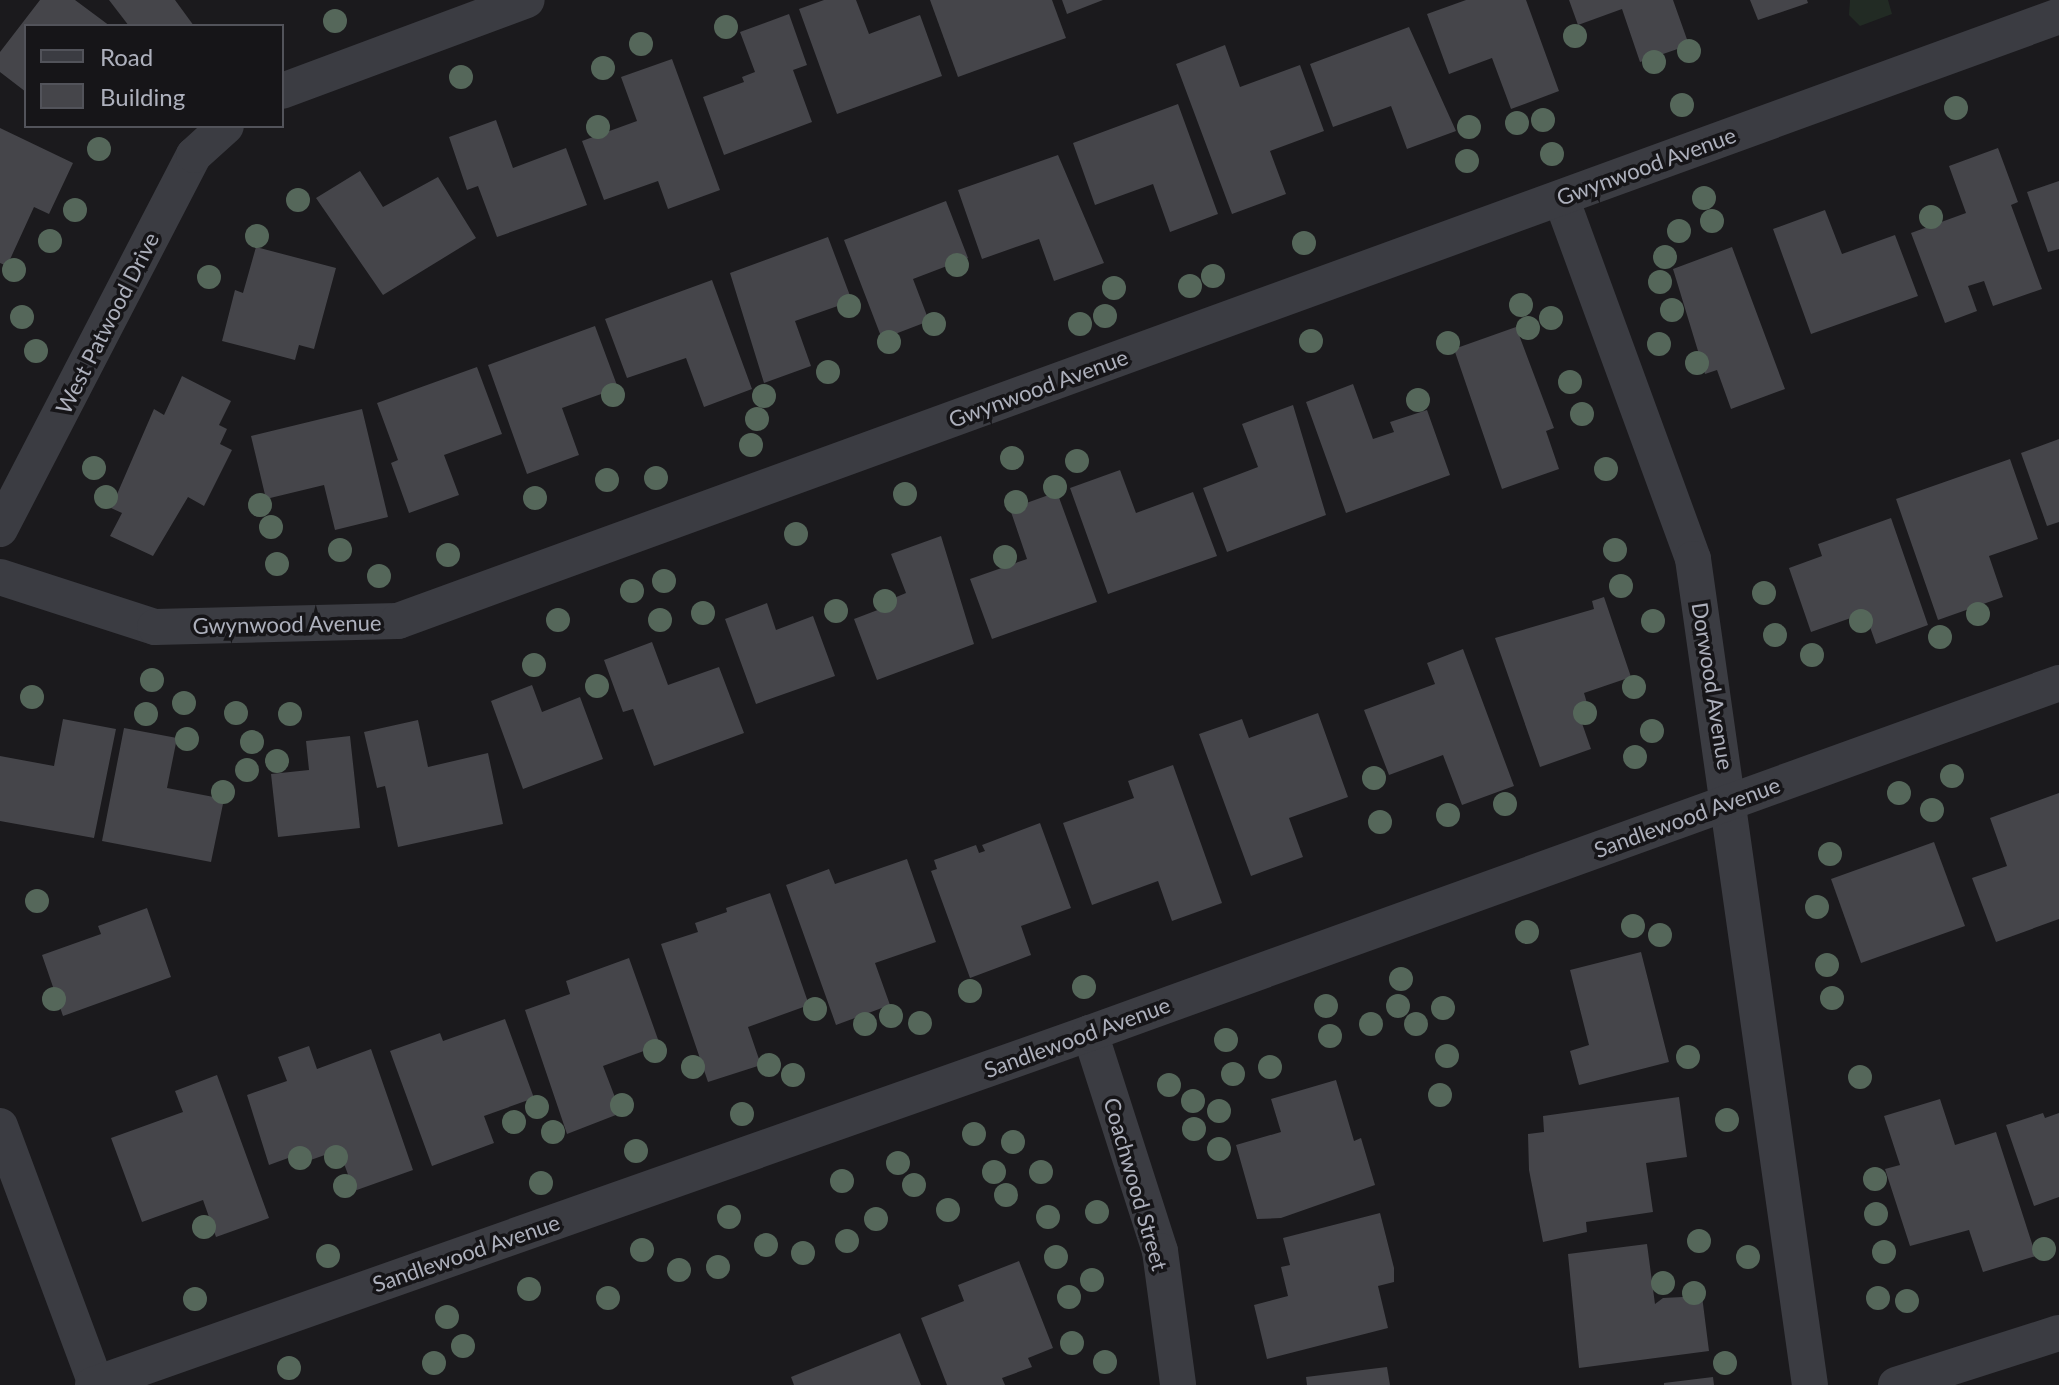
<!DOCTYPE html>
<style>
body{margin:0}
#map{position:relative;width:2059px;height:1385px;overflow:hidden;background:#1b1a1d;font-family:Lato,sans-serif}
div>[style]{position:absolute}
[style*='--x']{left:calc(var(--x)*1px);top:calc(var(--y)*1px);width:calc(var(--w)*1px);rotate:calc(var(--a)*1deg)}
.green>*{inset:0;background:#222b24}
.building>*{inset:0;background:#45454a}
.minor>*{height:36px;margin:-18px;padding:0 18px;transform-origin:18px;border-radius:18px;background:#3b3c42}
.trees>*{width:24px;height:24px;margin:-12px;border-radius:50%;background:#55675a}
span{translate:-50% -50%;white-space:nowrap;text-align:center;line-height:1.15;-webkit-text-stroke:7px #161518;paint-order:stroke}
.street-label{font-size:22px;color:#adb0bc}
.legend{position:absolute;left:24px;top:24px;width:260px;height:104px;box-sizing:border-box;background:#161518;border:2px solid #52535a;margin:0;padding:10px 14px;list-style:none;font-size:24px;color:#adb0bc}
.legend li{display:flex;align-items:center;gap:16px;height:40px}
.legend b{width:40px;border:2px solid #52535a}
</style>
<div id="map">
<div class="green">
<div style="clip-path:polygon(1850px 0,1888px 0,1892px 14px,1860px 26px,1849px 15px)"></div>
</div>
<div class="building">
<div style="clip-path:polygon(40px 0,75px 0,110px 26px,26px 26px,26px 92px,0 72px,0 52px)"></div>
<div style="clip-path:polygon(109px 0,175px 0,194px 26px,129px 26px)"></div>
<div style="clip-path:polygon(824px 0,856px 0,869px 34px,920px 15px,942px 76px,837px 114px,799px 9px)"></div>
<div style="clip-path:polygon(930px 0,1052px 0,1066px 38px,958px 77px)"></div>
<div style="clip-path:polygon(1062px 0,1103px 0,1067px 14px)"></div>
<div style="clip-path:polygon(1466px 0,1526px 0,1559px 91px,1511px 109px,1492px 58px,1449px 74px,1427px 14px)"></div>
<div style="clip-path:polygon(1569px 0,1673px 0,1689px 45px,1640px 62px,1622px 9px,1578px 25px)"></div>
<div style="clip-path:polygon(1750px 0,1807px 0,1808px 3px,1758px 20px)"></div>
<div style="clip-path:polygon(789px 14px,807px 65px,793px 70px,812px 122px,724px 155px,703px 97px,744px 82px,742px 77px,755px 72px,740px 32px)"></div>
<div style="clip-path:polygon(1409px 27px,1456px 131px,1407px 149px,1391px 106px,1333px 127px,1310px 64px)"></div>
<div style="clip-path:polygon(1225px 45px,1240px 87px,1300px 65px,1324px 131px,1270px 151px,1286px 194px,1232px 214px,1176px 64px)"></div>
<div style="clip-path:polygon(672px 59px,720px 190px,668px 209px,658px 181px,604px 200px,582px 141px,637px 121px,621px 77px)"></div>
<div style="clip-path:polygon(1178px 104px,1218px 214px,1170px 232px,1153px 184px,1095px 205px,1073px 143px)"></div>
<div style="clip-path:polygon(496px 120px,513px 168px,566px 148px,587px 205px,497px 237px,478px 186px,467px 190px,449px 137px)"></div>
<div style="clip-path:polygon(0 128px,73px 163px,49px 214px,34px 207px,7px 266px,0 263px)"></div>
<div style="clip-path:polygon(1998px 148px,2018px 202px,2011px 205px,2042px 289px,1993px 306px,1984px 281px,1968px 286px,1977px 311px,1945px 323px,1911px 233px,1966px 213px,1949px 166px)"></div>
<div style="clip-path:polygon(1058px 155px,1104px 263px,1054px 281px,1039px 239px,982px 259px,958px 190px)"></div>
<div style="clip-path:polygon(360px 171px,383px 207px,438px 177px,476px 238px,383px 295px,316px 198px)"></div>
<div style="clip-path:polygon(2059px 181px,2059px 249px,2048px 252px,2027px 192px)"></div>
<div style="clip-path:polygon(946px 201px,968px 258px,913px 279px,929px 321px,882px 339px,844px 240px)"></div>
<div style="clip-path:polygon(1825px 210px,1842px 254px,1895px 235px,1918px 296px,1811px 334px,1773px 229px)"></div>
<div style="clip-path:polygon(828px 237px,852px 301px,795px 321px,811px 366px,764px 383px,730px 273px)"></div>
<div style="clip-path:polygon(256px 247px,336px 268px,314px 349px,299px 345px,295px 360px,222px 341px,235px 290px,243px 293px)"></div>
<div style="clip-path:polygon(1732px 247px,1785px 389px,1731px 409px,1717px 370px,1705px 374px,1673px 269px)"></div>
<div style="clip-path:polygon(712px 280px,752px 389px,704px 407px,686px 358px,627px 378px,605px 319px)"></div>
<div style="clip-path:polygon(595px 326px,618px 388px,562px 408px,579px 455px,527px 474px,488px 365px)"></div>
<div style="clip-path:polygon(1516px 327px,1554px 428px,1546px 431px,1559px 469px,1502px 489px,1454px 349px)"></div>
<div style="clip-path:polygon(477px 367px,502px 434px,444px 455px,459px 495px,409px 513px,391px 463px,398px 460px,377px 403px)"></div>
<div style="clip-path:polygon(182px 376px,231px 401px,219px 425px,227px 429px,220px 444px,232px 450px,204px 506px,188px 497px,153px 556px,110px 536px,122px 513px,111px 508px,154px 409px,164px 415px)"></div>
<div style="clip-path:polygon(1353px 384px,1373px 439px,1394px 432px,1390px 422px,1427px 410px,1450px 475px,1346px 513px,1306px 402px)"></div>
<div style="clip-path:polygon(1293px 405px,1326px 515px,1227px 552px,1203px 488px,1258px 467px,1242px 424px)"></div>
<div style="clip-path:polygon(362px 409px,388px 517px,335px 530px,324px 485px,266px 499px,251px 436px)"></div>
<div style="clip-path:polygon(2059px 439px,2059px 522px,2047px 526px,2021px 453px)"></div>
<div style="clip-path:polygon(2010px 459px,2038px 539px,1989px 556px,2003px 597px,1938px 620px,1896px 499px)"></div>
<div style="clip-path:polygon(1120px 470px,1136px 513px,1193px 492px,1217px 556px,1108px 594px,1070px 488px)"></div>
<div style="clip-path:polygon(1057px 492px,1097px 602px,992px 639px,970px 579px,1027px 559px,1010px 509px)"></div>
<div style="clip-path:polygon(1891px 518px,1928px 625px,1876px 644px,1865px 613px,1811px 632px,1789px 568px,1822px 556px,1818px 544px)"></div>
<div style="clip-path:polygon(941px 536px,974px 644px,877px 680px,854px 619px,896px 603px,894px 598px,906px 593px,891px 554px)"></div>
<div style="clip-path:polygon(1604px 597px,1631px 677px,1584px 693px,1587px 703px,1576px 706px,1591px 749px,1540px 767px,1495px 638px,1594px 609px,1592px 601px)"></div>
<div style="clip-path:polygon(767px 603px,776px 630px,813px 616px,835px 676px,756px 704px,725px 619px)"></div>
<div style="clip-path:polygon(652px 642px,668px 685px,719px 667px,744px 733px,654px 766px,633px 709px,623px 712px,604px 660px)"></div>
<div style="clip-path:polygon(1463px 649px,1514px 786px,1462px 805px,1443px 755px,1389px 775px,1364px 710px,1435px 684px,1427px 663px)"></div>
<div style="clip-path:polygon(532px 685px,542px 712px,580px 697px,603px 759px,523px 789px,491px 701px)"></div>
<div style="clip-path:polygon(1318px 713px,1348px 797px,1289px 818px,1303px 857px,1251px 876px,1199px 734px,1242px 719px,1249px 738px)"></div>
<div style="clip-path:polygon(63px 719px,116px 729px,94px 838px,0 821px,0 756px,54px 766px)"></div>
<div style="clip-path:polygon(418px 720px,428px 767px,488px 753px,503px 824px,398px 847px,385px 786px,377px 788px,364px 732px)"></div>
<div style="clip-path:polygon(124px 728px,177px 738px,167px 788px,224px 799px,211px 862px,102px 841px)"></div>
<div style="clip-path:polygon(350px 736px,360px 828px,278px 837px,271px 774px,309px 770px,306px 741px)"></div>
<div style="clip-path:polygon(1173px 765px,1222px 903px,1172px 921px,1158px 881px,1092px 905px,1063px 823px,1134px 798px,1128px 781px)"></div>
<div style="clip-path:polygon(2059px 793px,2059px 919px,1996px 942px,1972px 878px,2007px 866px,1990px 818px)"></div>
<div style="clip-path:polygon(1040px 823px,1071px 908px,1021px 926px,1031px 955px,970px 978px,931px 871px,937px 869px,934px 860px,976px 845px,979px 853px,985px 851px,982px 845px)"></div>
<div style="clip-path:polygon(1934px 842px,1965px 926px,1861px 963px,1831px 879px)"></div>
<div style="clip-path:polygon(907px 859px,936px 942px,875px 963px,890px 1005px,836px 1025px,786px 885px,829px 869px,835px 884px)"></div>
<div style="clip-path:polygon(770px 893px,809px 1005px,748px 1027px,761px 1065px,708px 1082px,661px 944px,698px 932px,695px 923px,727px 912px,726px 908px)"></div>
<div style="clip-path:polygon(147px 908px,171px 977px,63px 1016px,42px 955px,101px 934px,98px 926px)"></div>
<div style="clip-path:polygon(1641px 952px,1669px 1062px,1579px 1085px,1570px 1051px,1589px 1045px,1570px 970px)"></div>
<div style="clip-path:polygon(629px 958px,660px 1045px,603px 1066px,621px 1113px,567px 1134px,525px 1010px,570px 994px,566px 981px)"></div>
<div style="clip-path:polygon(505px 1019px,534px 1098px,484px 1116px,494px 1143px,432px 1166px,390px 1051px,440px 1033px,443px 1041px)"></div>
<div style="clip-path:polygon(309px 1046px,317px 1069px,371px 1049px,413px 1170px,354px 1191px,339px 1150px,305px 1162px,302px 1153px,269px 1165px,247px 1095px,287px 1081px,278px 1057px)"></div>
<div style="clip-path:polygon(217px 1075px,269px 1218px,216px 1237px,203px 1200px,142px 1222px,111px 1138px,183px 1112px,175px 1091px)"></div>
<div style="clip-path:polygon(1336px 1080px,1354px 1141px,1361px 1138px,1375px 1185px,1281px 1218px,1257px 1219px,1236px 1145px,1281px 1132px,1271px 1099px)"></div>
<div style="clip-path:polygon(1679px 1097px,1687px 1157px,1646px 1163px,1653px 1212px,1586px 1222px,1587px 1232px,1543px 1242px,1529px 1170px,1528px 1134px,1544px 1132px,1543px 1116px)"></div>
<div style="clip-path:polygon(1940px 1099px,1955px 1145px,1996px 1132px,2036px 1256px,1983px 1272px,1969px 1230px,1910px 1246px,1885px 1169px,1900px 1165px,1884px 1116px)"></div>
<div style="clip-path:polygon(2043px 1113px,2045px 1118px,2059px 1113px,2059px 1197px,2034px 1206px,2006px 1125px)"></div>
<div style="clip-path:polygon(1380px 1213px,1394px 1268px,1394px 1282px,1378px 1286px,1388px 1328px,1267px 1359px,1254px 1305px,1288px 1296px,1281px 1267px,1290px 1265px,1283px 1238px)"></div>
<div style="clip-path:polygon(1647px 1244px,1655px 1304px,1663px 1298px,1702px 1296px,1709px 1351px,1579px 1368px,1568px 1254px)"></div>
<div style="clip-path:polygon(1019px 1261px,1053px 1348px,1028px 1358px,1032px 1367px,1002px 1378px,1005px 1385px,947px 1385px,921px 1318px,964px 1301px,958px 1285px)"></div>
<div style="clip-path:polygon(900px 1333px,921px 1385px,794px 1385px,791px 1377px)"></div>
<div style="clip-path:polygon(1387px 1367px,1390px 1385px,1307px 1385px,1306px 1377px)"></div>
<div style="clip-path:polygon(1713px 1377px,1714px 1385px,1664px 1385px,1664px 1383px)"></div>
</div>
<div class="minor">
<div style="--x:282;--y:91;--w:261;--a:-20.4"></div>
<div style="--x:1561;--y:198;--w:384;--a:69.9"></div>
<div style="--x:1693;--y:559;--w:834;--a:81.94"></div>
<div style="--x:0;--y:529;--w:421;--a:-62.6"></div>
<div style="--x:194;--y:155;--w:43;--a:-42.2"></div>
<div style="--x:0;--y:577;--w:163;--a:17.9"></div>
<div style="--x:155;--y:627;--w:243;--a:-1.4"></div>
<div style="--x:398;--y:621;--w:1768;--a:-20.01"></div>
<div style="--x:1090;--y:1033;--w:229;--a:72.2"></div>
<div style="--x:1160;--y:1251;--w:135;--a:82.3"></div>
<div style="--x:0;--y:1126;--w:275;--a:69.6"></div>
<div style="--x:93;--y:1385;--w:1057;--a:-19.45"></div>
<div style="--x:1090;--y:1033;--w:1030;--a:-19.86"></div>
<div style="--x:1896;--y:1385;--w:171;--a:-17.7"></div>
</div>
<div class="trees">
<div style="left:335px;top:21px"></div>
<div style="left:726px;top:27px"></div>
<div style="left:1575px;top:36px"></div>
<div style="left:641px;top:44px"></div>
<div style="left:1689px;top:51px"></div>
<div style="left:1654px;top:62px"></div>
<div style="left:603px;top:68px"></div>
<div style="left:461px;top:77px"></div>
<div style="left:1682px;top:105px"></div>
<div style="left:1956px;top:108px"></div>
<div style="left:1543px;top:120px"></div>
<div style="left:1517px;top:123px"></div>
<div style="left:598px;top:127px"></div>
<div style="left:1469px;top:127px"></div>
<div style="left:99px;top:149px"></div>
<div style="left:1552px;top:154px"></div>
<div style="left:1467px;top:161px"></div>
<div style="left:1704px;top:198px"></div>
<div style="left:298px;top:200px"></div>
<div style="left:75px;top:210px"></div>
<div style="left:1931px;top:217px"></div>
<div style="left:1712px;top:221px"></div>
<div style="left:1679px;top:231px"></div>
<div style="left:257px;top:236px"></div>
<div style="left:50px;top:241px"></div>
<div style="left:1304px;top:243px"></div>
<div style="left:1665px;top:257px"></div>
<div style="left:957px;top:265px"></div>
<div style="left:14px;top:270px"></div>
<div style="left:1213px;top:276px"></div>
<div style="left:209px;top:277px"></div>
<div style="left:1660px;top:282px"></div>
<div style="left:1190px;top:286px"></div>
<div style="left:1114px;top:288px"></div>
<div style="left:1521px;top:305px"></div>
<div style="left:849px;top:306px"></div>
<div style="left:1672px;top:310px"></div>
<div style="left:1105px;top:316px"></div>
<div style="left:22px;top:317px"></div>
<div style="left:1551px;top:318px"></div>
<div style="left:934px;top:324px"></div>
<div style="left:1080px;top:324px"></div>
<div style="left:1528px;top:328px"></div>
<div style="left:1311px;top:341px"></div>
<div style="left:889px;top:342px"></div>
<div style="left:1448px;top:343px"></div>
<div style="left:1659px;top:344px"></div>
<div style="left:36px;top:351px"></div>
<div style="left:1697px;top:363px"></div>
<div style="left:828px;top:372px"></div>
<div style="left:1570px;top:382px"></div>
<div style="left:613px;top:395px"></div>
<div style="left:764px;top:396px"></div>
<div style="left:1418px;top:400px"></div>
<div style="left:1582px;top:414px"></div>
<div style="left:757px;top:419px"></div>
<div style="left:751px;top:445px"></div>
<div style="left:1012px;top:458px"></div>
<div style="left:1077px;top:461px"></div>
<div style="left:94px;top:468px"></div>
<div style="left:1606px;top:469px"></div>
<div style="left:656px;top:478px"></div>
<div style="left:607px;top:480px"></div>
<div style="left:1055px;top:487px"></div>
<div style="left:905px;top:494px"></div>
<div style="left:106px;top:497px"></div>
<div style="left:535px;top:498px"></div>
<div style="left:1016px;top:502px"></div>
<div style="left:260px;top:505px"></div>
<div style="left:271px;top:527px"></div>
<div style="left:796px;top:534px"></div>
<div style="left:340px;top:550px"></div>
<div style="left:1615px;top:550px"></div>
<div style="left:448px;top:555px"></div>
<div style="left:1005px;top:557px"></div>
<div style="left:277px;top:564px"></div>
<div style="left:379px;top:576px"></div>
<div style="left:664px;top:581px"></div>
<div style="left:1621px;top:586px"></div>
<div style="left:632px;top:591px"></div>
<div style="left:1764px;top:593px"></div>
<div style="left:885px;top:601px"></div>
<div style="left:836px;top:611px"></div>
<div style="left:703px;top:613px"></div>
<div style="left:1978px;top:614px"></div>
<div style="left:558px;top:620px"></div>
<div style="left:660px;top:620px"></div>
<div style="left:1653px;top:621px"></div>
<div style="left:1861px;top:621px"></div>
<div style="left:1775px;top:635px"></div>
<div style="left:1940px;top:637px"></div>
<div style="left:1812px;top:655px"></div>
<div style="left:534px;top:665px"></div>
<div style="left:152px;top:680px"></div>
<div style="left:597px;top:686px"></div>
<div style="left:1634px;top:687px"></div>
<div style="left:32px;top:697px"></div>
<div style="left:184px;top:703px"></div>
<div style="left:236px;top:713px"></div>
<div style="left:1585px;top:713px"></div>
<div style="left:146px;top:714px"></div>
<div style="left:290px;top:714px"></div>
<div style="left:1652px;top:731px"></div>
<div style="left:187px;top:739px"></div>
<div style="left:252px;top:742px"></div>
<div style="left:1635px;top:757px"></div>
<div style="left:277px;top:761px"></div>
<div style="left:247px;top:770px"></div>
<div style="left:1952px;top:776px"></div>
<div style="left:1374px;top:778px"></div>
<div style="left:223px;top:792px"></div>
<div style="left:1899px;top:793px"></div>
<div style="left:1505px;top:804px"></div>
<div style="left:1932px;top:810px"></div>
<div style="left:1448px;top:815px"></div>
<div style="left:1380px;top:822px"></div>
<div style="left:1830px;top:854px"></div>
<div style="left:37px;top:901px"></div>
<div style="left:1817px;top:907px"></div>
<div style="left:1633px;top:926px"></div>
<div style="left:1527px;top:932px"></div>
<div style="left:1660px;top:935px"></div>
<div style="left:1827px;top:965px"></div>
<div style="left:1401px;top:979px"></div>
<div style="left:1084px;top:987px"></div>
<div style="left:970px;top:991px"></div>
<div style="left:1832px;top:998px"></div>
<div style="left:54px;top:999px"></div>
<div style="left:1326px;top:1006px"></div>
<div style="left:1398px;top:1006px"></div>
<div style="left:1443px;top:1008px"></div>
<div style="left:815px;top:1009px"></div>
<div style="left:891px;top:1016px"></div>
<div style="left:920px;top:1023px"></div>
<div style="left:865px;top:1024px"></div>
<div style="left:1371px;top:1024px"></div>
<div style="left:1416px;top:1024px"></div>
<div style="left:1330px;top:1036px"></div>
<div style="left:1226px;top:1040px"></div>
<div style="left:655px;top:1051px"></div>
<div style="left:1447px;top:1056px"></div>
<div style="left:1688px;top:1057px"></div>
<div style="left:769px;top:1065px"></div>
<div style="left:693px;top:1067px"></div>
<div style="left:1270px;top:1067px"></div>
<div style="left:1233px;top:1074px"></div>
<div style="left:793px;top:1075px"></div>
<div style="left:1860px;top:1077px"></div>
<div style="left:1169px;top:1085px"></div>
<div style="left:1440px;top:1095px"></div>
<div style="left:1193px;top:1101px"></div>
<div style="left:622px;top:1105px"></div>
<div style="left:537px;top:1107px"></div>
<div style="left:1219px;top:1111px"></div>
<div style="left:742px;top:1114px"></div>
<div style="left:1727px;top:1120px"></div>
<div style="left:514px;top:1122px"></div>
<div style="left:1194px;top:1129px"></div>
<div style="left:553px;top:1132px"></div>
<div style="left:974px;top:1134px"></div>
<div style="left:1013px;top:1142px"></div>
<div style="left:1219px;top:1149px"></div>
<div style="left:636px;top:1151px"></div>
<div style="left:336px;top:1157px"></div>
<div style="left:300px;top:1158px"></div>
<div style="left:898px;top:1163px"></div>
<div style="left:994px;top:1172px"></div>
<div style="left:1041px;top:1172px"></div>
<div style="left:1875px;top:1179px"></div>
<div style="left:842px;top:1181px"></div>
<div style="left:541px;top:1183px"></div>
<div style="left:914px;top:1185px"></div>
<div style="left:345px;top:1186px"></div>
<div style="left:1006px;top:1195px"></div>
<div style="left:948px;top:1210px"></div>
<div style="left:1097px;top:1212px"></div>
<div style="left:1876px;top:1214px"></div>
<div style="left:729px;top:1217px"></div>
<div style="left:1048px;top:1217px"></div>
<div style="left:876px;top:1219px"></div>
<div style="left:204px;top:1227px"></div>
<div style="left:847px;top:1241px"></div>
<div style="left:1699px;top:1241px"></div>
<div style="left:766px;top:1245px"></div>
<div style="left:2044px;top:1249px"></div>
<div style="left:642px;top:1250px"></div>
<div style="left:1884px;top:1252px"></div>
<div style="left:803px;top:1253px"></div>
<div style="left:328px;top:1256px"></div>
<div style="left:1056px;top:1257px"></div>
<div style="left:1748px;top:1257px"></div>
<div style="left:718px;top:1267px"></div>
<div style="left:679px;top:1270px"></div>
<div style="left:1092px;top:1280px"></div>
<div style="left:1663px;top:1283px"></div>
<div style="left:529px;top:1289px"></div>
<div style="left:1694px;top:1293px"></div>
<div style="left:1069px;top:1297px"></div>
<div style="left:608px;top:1298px"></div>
<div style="left:1878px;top:1298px"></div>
<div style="left:195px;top:1299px"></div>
<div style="left:1907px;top:1301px"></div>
<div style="left:447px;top:1317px"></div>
<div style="left:1072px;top:1343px"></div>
<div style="left:463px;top:1346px"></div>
<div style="left:1105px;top:1362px"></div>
<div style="left:434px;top:1363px"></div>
<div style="left:1725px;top:1363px"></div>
<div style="left:289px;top:1368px"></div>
</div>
<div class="street-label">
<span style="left:1646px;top:166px;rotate:-20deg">Gwynwood Avenue</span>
<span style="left:107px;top:323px;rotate:-63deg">West Patwood Drive</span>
<span style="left:1038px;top:388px;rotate:-20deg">Gwynwood Avenue</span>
<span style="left:287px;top:624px;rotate:-1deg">Gwynwood Avenue</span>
<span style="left:1713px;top:686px;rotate:81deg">Dorwood Avenue</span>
<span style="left:1687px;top:817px;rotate:-20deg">Sandlewood Avenue</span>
<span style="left:1077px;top:1037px;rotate:-20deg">Sandlewood Avenue</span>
<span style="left:1136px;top:1184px;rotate:74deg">Coachwood Street</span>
<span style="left:466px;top:1253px;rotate:-19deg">Sandlewood Avenue</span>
</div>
<ul class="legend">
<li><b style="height:10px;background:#3b3c42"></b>Road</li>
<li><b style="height:22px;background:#45454a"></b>Building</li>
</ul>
</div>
